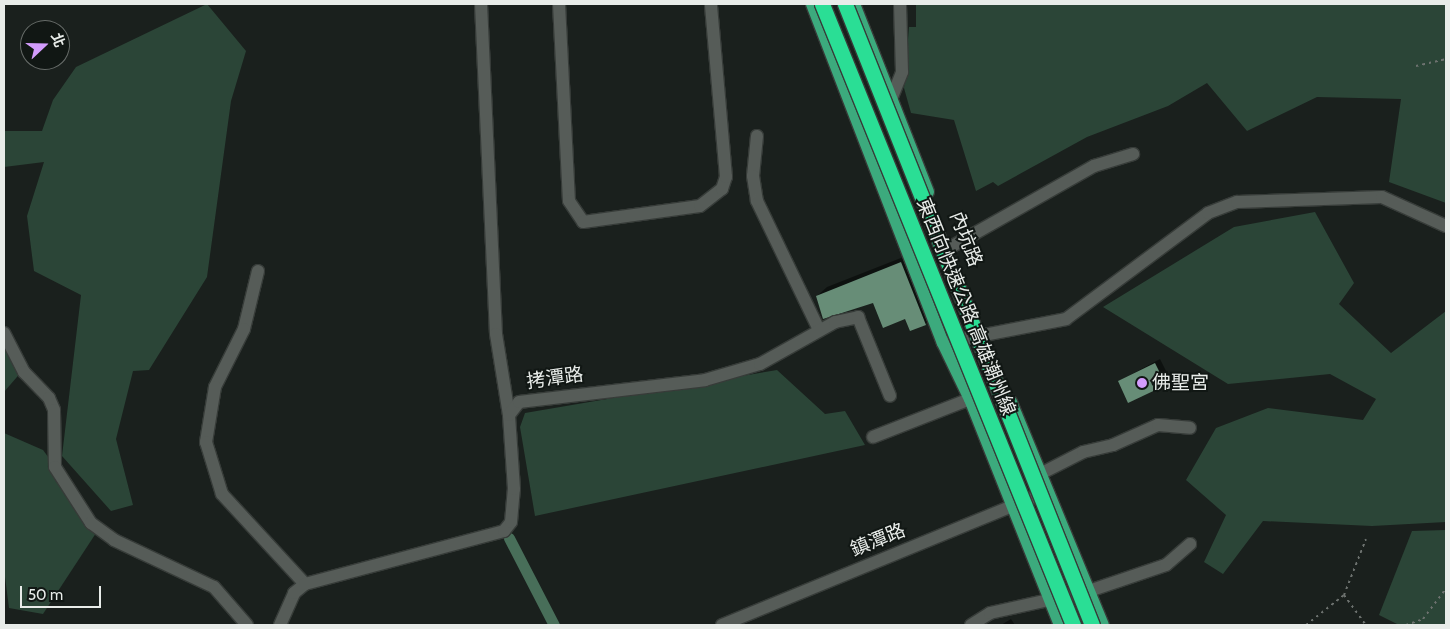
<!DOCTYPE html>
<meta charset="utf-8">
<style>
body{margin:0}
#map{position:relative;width:1450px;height:629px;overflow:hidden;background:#1a201d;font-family:Cabin,"Noto Sans TC",sans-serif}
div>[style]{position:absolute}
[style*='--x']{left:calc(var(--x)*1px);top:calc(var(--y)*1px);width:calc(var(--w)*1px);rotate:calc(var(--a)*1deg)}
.green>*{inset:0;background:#2b4537}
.shadow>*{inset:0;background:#0007}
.canal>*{height:11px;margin:-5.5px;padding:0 5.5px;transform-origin:5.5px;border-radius:5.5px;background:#486e59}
.building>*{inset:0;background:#678d77}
.path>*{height:2px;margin-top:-1px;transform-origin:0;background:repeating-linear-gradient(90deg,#6d726f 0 2.5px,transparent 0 6.5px)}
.roads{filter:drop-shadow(1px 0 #373c39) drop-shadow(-1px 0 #373c39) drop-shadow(0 1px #373c39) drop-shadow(0 -1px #373c39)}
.minor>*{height:12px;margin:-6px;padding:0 6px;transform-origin:6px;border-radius:6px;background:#565c58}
.major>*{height:12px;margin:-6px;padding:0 6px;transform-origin:6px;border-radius:6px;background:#3caa7d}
.bridges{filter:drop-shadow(1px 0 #373c39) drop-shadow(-1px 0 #373c39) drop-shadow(0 1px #373c39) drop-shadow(0 -1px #373c39)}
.highway-bridge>*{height:15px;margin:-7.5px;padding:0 7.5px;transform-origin:7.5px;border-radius:7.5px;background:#2ade95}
.dots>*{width:14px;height:14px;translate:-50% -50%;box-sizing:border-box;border:2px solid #111714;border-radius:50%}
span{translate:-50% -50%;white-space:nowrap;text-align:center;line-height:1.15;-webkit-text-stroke:4px #111714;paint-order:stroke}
.street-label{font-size:19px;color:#e8ece9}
.poi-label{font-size:19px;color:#e8ece9}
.left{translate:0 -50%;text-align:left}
.frame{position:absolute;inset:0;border:5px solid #e8ece9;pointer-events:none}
.north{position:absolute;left:20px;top:20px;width:50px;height:50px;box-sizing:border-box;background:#111714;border:1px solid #676c69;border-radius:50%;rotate:69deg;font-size:14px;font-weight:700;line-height:20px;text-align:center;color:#e8ece9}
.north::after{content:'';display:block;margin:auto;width:18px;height:22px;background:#d39cfc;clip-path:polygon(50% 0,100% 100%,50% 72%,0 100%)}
.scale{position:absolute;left:20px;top:586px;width:81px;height:22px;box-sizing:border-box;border:2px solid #e8ece9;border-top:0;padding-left:6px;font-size:15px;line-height:18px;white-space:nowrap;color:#e8ece9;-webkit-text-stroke:4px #111714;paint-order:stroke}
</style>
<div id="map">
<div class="green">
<div style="clip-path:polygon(207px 4px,246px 51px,231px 101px,207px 277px,149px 370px,133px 371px,116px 439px,133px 505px,111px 511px,62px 456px,81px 295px,34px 271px,27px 216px,44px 162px,4px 167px,4px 131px,42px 131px,53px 100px,76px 67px)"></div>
<div style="clip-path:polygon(916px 4px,1446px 4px,1446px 203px,1389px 182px,1401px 99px,1317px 97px,1247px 131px,1207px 83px,1168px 106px,1087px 137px,998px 186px,993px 182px,976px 191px,954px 120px,911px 113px,904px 88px,909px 27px,916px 27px)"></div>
<div style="clip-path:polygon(1315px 212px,1354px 283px,1339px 304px,1391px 353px,1446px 311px,1446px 522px,1372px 526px,1263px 521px,1223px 574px,1204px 562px,1226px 515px,1186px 480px,1216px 428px,1268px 408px,1363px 420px,1376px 399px,1330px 374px,1228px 384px,1103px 307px,1234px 227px)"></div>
<div style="clip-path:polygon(4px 323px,23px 370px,4px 392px)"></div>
<div style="clip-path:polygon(777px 370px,825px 414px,845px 411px,865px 445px,535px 516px,520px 427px,525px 413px)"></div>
<div style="clip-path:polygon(4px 433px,43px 450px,100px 527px,43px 614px,9px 608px,4px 569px)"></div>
<div style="clip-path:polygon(1446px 530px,1446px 625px,1399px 625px,1379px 615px,1412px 531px)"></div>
</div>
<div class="shadow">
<div style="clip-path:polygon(911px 254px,935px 314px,925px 324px,874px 301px,817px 296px,827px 287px)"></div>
<div style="clip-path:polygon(1160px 359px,1170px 379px,1165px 384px,1119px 381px)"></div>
<div style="clip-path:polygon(1011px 619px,1015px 625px,1000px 625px,1001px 625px)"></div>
</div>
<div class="canal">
<div style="--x:509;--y:538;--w:98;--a:62.7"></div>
</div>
<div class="building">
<div style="clip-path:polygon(901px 262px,926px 325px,910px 331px,905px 319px,883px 328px,873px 303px,823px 319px,816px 296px)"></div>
<div style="clip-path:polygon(1155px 363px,1166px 385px,1128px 403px,1118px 381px)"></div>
</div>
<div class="path">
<div style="--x:1416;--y:66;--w:31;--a:-13"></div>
<div style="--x:1344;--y:595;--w:60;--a:-68.6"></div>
<div style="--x:1306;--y:625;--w:48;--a:-38.3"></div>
<div style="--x:1344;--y:595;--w:37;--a:54"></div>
<div style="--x:1406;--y:625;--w:18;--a:-19"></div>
<div style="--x:1423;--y:619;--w:39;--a:-53"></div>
</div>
<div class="roads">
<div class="minor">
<div style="--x:481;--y:4;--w:330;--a:87.4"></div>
<div style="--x:496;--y:334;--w:82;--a:80.9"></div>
<div style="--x:559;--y:4;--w:197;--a:87.1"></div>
<div style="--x:569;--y:201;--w:25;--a:56"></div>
<div style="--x:583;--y:222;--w:118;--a:-7.8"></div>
<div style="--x:700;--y:206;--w:28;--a:-38"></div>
<div style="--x:722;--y:189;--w:13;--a:-72"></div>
<div style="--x:726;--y:177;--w:174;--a:-95"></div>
<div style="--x:892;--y:97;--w:27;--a:-68"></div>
<div style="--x:902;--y:72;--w:68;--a:-91.7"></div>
<div style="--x:757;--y:136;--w:40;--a:95.7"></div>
<div style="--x:753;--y:176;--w:25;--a:81"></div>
<div style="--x:757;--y:201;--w:143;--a:64.3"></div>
<div style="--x:949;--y:248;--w:167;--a:-29.5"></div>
<div style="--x:1094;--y:166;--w:41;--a:-17.1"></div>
<div style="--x:258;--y:271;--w:60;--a:103.6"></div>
<div style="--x:244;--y:329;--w:65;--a:116.6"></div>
<div style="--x:215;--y:387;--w:56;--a:99.3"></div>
<div style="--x:206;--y:442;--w:54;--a:72.9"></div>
<div style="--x:222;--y:494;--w:122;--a:47.3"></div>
<div style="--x:4;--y:333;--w:44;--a:62.9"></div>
<div style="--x:24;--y:372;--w:36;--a:46"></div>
<div style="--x:49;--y:398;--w:13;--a:67"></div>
<div style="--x:54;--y:410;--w:57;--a:89"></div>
<div style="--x:55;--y:467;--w:67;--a:57.3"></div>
<div style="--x:91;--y:523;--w:29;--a:36"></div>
<div style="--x:114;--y:540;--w:110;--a:25.2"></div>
<div style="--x:214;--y:587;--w:50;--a:49"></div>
<div style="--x:943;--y:343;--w:125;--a:-11"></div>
<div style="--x:1066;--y:319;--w:177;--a:-36.7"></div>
<div style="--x:1208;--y:213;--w:31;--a:-21"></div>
<div style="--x:1237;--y:202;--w:145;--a:-2"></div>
<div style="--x:1382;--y:197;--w:70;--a:24.4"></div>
<div style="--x:873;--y:437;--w:104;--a:-21.4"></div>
<div style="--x:1042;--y:473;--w:46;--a:-27.1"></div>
<div style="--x:1083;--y:452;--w:31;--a:-13"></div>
<div style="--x:1113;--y:445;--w:49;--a:-24"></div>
<div style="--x:1158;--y:425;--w:32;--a:5"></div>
<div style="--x:280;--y:625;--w:35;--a:-66"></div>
<div style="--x:294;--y:593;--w:14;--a:-39"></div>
<div style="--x:305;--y:584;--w:206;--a:-14.9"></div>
<div style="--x:504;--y:531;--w:11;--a:-52"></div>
<div style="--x:511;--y:522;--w:33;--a:-85"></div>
<div style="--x:514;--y:489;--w:74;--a:-93.9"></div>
<div style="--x:509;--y:415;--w:16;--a:-52"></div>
<div style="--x:519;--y:402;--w:187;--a:-6.7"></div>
<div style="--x:705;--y:380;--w:57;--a:-16.2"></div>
<div style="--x:760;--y:364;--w:86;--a:-29.2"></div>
<div style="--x:835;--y:322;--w:24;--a:-12"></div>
<div style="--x:858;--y:317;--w:85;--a:67.9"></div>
<div style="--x:722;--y:625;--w:352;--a:-22.3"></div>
<div style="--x:971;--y:625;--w:22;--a:-32"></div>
<div style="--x:990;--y:613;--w:101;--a:-12.5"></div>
<div style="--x:1089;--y:591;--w:81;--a:-18.7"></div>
<div style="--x:1166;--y:565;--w:32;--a:-41"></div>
</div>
<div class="major">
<div style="--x:812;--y:4;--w:363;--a:68.9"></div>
<div style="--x:943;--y:343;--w:62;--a:64.3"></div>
<div style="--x:970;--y:399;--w:243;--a:68.3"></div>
<div style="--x:854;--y:4;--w:202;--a:68.5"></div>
<div style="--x:1011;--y:402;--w:241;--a:67.6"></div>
</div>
</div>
<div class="bridges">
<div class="highway-bridge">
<div style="--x:822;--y:4;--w:670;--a:67.99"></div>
<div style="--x:845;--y:4;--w:668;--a:68.31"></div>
</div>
</div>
<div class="dots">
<div style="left:1142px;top:383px;background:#d39cfc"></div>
</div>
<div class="street-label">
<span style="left:966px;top:239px;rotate:69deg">內坑路</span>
<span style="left:966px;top:307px;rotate:68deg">東西向快速公路 高雄潮州線</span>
<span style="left:555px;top:378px;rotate:-8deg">拷潭路</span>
<span style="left:878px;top:540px;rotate:-22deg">鎮潭路</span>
</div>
<div class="poi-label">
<span class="left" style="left:1152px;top:383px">佛聖宮</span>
</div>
<div class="frame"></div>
<div class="north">北</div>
<div class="scale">50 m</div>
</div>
